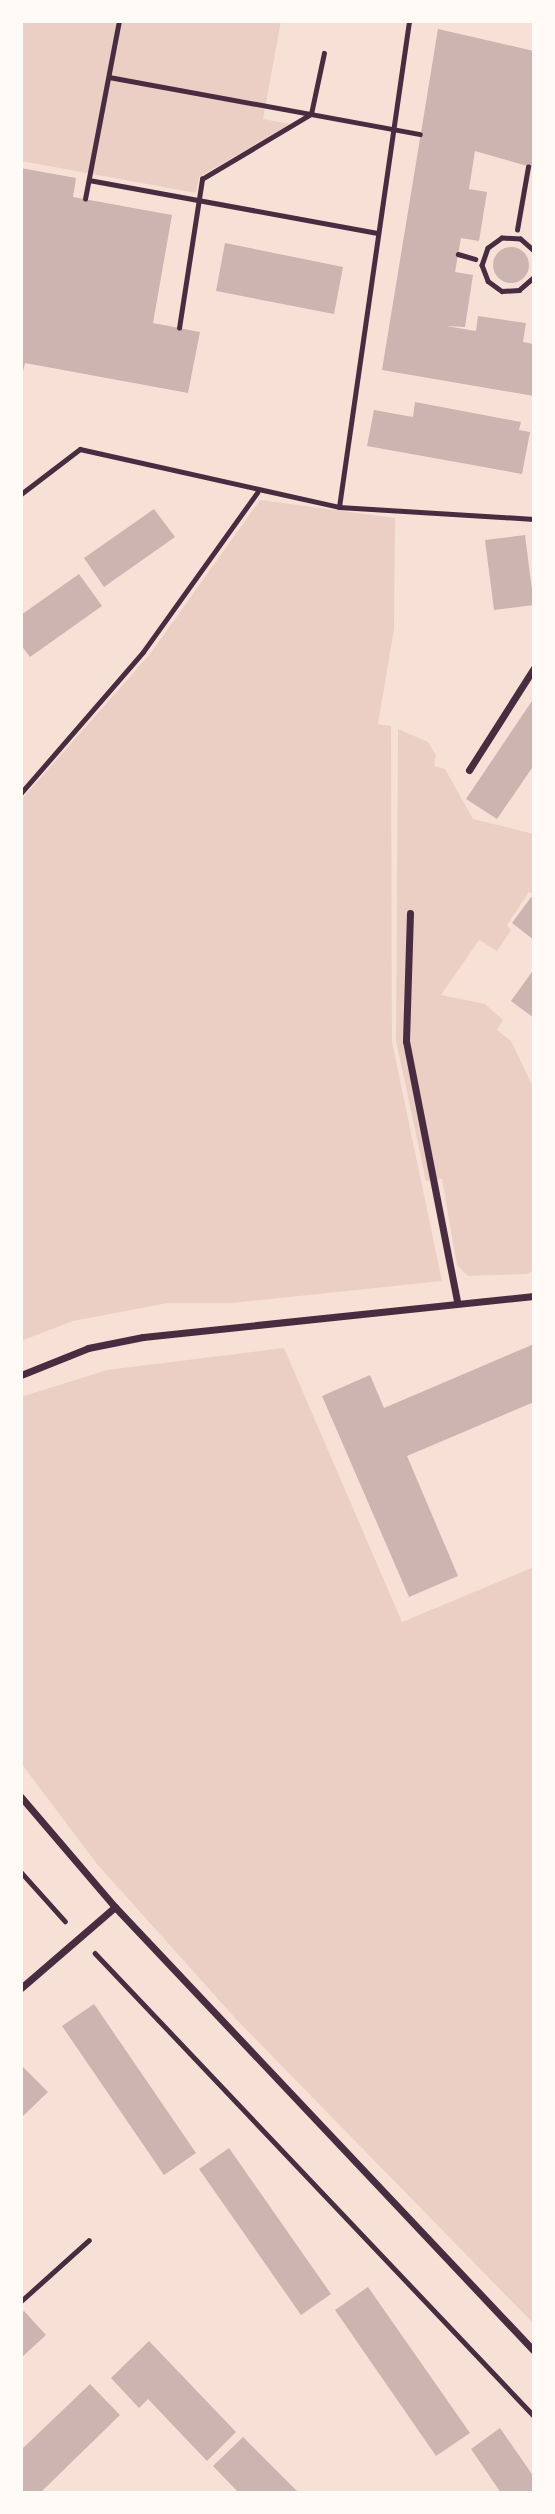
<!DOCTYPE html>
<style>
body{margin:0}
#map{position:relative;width:555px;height:2514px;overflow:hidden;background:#f7e1d7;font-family:"Space Grotesk",sans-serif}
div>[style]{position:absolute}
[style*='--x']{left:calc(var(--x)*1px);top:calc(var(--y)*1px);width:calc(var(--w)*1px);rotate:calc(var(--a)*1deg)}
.green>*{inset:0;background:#ebcfc5}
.building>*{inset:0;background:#ccb4b1}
.round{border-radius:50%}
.path>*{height:4.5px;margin:-2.25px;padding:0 2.25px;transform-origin:2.25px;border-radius:2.25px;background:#4a2c40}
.service>*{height:5px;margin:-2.5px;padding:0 2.5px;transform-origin:2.5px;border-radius:2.5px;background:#4a2c40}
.minor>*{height:7px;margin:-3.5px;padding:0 3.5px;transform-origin:3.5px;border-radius:3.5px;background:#4a2c40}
span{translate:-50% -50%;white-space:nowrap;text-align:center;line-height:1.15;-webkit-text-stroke:6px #fffaf5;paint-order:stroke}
.frame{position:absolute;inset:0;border:23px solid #fffaf5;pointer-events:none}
</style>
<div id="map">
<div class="green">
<div style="clip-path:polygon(21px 21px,281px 21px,263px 119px,290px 124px,199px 177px,196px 193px,21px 161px)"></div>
<div style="clip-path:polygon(260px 500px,395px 518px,394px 629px,378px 724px,391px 726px,392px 1042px,442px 1281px,232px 1303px,168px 1303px,73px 1321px,21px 1341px,21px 800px,150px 654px)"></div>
<div style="clip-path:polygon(398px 729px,428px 742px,436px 755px,434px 766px,445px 769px,473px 819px,534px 834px,534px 895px,529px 892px,507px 925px,511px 930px,497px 951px,479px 940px,441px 995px,485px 1004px,503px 1020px,497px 1030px,511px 1041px,534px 1089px,534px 1270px,527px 1274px,468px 1276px,457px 1265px,442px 1179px,426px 1181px,396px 1041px)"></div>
<div style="clip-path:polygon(284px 1348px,402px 1622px,534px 1567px,534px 2324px,236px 2019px,97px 1864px,21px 1763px,21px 1397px,107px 1370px)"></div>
</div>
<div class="building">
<div style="clip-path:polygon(438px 29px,534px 51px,534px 168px,475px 151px,469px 189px,487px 192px,479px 241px,461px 238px,455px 272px,473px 275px,465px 327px,446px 326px,476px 331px,478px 316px,526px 323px,523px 342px,534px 344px,534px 396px,382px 370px)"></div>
<div style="clip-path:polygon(21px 168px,76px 178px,73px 197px,172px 215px,153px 323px,200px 332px,188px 393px,25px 363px,21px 380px)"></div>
<div style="clip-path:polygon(225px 243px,343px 267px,334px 314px,216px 291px)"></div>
<div class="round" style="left:493px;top:247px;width:36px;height:36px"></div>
<div style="clip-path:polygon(415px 402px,521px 422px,519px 430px,530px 432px,522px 474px,367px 446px,374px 410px,413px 417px)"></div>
<div style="clip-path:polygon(154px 509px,175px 537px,104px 587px,84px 558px)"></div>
<div style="clip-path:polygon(525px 535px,534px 605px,494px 610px,485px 540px)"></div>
<div style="clip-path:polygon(79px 574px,102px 606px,30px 657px,21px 645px,21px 615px)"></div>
<div style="clip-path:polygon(534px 698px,534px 765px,497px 819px,466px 799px)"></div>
<div style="clip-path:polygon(531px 897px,534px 899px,534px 940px,512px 923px)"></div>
<div style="clip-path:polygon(534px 969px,534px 1018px,511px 1001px)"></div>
<div style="clip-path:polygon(534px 1344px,534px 1402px,407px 1456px,458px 1576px,409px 1597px,322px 1396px,370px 1375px,384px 1408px)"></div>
<div style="clip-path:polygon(94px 2004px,196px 2153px,164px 2175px,62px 2026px)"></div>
<div style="clip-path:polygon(21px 2065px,48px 2092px,21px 2118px)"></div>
<div style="clip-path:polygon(229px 2148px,331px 2294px,301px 2315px,199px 2169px)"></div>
<div style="clip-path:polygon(368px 2287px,470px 2433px,436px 2456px,335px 2310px)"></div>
<div style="clip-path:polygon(24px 2311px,46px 2335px,21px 2358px,21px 2314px)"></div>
<div style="clip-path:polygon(149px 2341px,236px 2432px,207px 2461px,148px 2399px,139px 2408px,111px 2378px)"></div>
<div style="clip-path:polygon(90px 2384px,120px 2415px,40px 2493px,21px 2493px,21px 2450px)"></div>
<div style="clip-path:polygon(500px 2428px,534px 2477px,534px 2493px,501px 2493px,471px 2449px)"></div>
<div style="clip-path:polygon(243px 2437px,299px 2493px,239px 2493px,213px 2466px)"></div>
</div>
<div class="path">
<div style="--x:109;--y:77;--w:316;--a:10.4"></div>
<div style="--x:89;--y:180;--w:293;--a:10.4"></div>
<div style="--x:85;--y:199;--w:181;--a:-79.2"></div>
<div style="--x:517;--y:230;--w:64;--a:-80.1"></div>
<div style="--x:534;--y:251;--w:18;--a:-139"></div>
<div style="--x:520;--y:239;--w:18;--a:-177"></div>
<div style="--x:502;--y:238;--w:17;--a:144"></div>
<div style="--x:488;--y:248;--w:18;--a:109"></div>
<div style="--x:482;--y:265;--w:17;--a:69"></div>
<div style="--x:488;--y:281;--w:17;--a:36"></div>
<div style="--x:502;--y:291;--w:17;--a:-3"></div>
<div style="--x:519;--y:290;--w:20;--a:-41"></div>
<div style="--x:458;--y:254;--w:18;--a:16"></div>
<div style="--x:179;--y:328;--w:151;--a:-81.2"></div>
<div style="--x:202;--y:179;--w:127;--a:-30.8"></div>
<div style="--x:311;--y:114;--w:62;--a:-78"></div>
<div style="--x:21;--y:494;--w:74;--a:-37.3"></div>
<div style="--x:80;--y:449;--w:265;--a:12.6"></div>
<div style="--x:339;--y:507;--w:195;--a:3.5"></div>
<div style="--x:339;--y:507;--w:491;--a:-81.8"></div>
<div style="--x:21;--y:793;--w:186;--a:-49.1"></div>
<div style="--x:143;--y:652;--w:196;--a:-54.4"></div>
<div style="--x:21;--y:1872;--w:66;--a:48.1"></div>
<div style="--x:95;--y:1953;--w:638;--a:46.52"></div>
</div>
<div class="service">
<div style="--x:21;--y:2301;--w:91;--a:-41.9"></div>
</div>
<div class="minor">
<div style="--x:469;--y:770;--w:121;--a:-57.5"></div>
<div style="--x:410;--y:913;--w:128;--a:91.8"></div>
<div style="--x:406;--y:1041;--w:266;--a:78.9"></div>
<div style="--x:21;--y:1375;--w:72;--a:-21.9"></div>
<div style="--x:88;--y:1348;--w:56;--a:-11.3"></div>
<div style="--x:143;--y:1337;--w:393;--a:-6"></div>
<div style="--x:21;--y:1797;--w:145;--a:49.5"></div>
<div style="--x:115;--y:1907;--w:610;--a:46.66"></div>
<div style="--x:21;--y:1988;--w:124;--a:-40.8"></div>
</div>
<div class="frame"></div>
</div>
